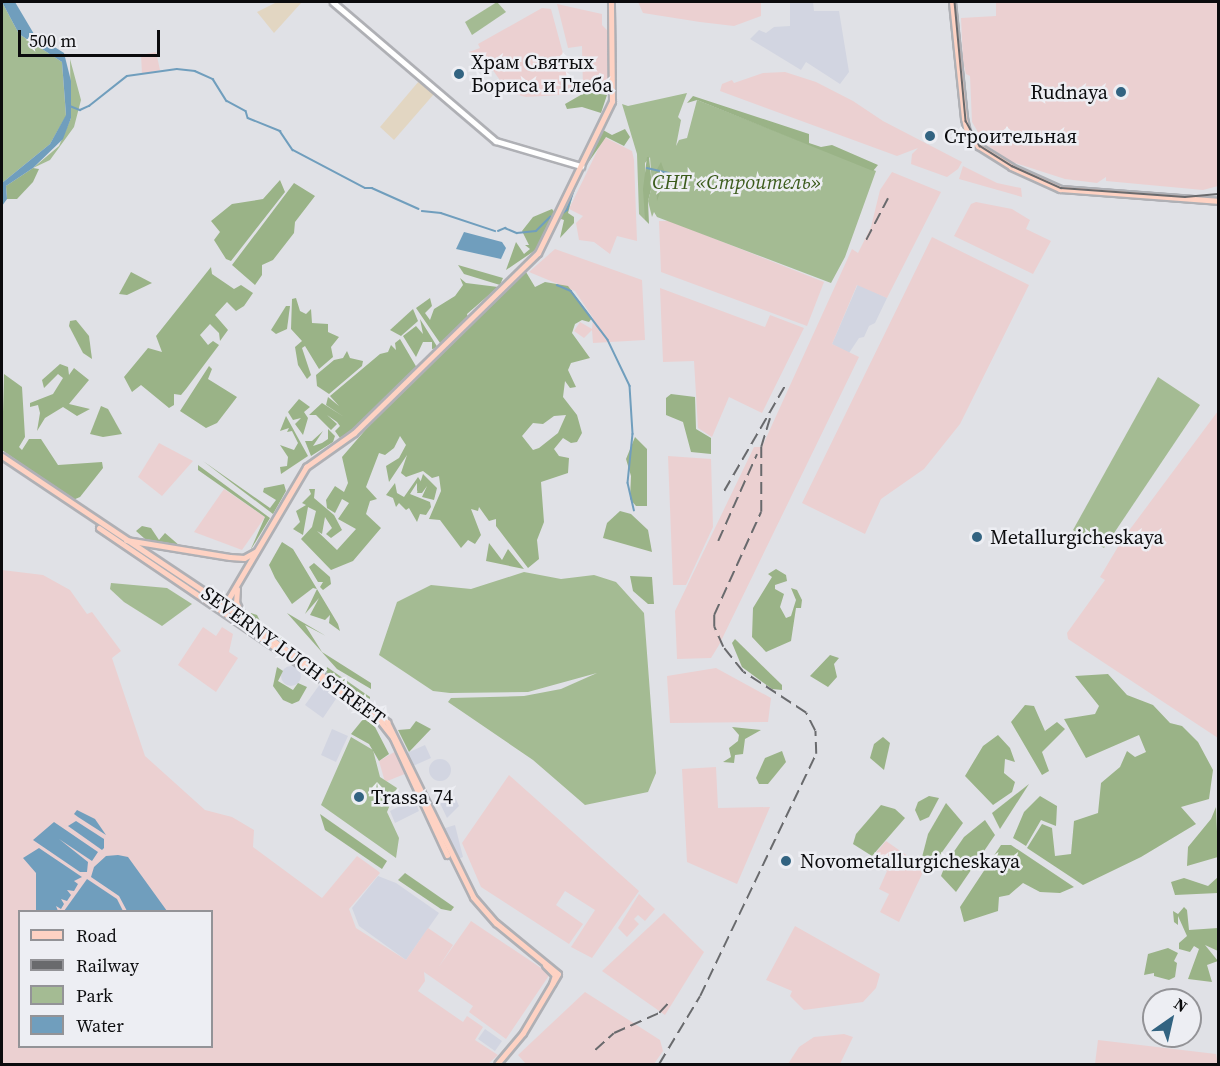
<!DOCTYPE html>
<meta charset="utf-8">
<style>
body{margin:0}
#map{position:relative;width:1220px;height:1066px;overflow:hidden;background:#e0e1e6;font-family:"Source Serif 4",serif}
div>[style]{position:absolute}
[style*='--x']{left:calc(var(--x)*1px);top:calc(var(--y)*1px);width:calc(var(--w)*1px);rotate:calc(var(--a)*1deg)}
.built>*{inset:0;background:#d2d5e1}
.round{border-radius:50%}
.industrial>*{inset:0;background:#ebd0d1}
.education>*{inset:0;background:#e2d6c2}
.green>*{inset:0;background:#a4bb93}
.forest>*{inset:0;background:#9ab387}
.water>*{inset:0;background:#709ebd}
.stream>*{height:1.5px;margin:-0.75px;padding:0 0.75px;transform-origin:0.75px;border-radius:0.75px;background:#709ebd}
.roads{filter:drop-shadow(2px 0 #afb0b5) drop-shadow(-2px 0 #afb0b5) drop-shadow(0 2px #afb0b5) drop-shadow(0 -2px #afb0b5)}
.secondary>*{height:4.5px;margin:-2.25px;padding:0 2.25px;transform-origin:2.25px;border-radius:2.25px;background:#fff}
.primary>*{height:5px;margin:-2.5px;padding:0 2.5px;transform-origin:2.5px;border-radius:2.5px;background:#fed2c3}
.tram>*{height:1.5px;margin:-0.75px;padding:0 0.75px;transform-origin:0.75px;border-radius:0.75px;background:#696a6d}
.rail>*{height:1.5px;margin-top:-0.75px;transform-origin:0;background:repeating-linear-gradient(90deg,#696a6d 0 12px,transparent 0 18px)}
.dots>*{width:16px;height:16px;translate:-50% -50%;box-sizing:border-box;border:3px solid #edeef3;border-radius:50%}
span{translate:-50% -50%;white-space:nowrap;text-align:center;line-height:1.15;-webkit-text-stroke:5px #edeef3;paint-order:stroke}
.poi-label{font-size:20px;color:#0b0b0d}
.left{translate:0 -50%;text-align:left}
.right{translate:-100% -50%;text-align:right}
.park-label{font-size:20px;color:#3b5b1c;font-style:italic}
.street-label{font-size:20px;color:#0b0b0d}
.frame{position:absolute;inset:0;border:3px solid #0b0b0d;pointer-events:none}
.legend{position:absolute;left:18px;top:910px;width:195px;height:138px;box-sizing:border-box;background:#edeef3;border:2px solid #939397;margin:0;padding:8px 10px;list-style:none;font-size:18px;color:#0b0b0d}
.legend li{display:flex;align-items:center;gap:12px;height:30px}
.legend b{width:30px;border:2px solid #939397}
.north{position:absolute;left:1142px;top:988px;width:60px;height:60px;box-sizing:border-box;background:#edeef3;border:2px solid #939397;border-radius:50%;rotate:34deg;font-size:16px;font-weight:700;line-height:24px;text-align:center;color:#0b0b0d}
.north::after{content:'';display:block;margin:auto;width:21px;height:27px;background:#326381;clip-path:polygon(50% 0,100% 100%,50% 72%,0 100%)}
.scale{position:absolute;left:18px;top:30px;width:142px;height:27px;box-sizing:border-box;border:3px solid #0b0b0d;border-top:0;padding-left:8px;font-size:18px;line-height:21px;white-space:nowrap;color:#0b0b0d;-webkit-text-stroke:4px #edeef3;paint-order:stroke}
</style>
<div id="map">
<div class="built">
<div style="clip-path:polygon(790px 2px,813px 2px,814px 11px,839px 11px,849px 72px,840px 84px,806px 62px,801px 70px,750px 39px,759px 30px,766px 33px,774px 27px,790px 26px)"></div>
<div style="clip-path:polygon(858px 284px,887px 298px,875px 323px,869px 326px,864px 337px,859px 338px,849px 353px,832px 344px)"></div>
<div class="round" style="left:281px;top:666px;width:20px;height:20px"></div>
<div style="clip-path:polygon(320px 684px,338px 696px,323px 718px,305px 705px)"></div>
<div style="clip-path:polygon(332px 729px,348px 736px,336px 762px,321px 755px)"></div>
<div style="clip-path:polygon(425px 745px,431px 758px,413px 766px,407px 753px)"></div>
<div class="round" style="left:429px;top:759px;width:22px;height:22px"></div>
<div style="clip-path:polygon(455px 797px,459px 806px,447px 818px,438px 799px)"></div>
<div style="clip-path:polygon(414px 799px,419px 811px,395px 823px,390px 811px)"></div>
<div style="clip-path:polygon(455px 825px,463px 857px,456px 860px,442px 829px)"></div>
<div style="clip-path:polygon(378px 876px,396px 883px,439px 913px,406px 960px,359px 926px,352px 908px)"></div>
<div style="clip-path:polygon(485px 1029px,502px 1041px,495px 1051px,478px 1039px)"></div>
</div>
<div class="industrial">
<div style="clip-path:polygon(638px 2px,761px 2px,761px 16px,734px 26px,700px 22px,643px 13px)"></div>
<div style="clip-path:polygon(996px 2px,1218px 2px,1218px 186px,1203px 190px,1106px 181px,1106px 177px,1097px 183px,1065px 179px,1012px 162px,985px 144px,972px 122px,970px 76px,966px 74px,963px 61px,961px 18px,996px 16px)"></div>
<div style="clip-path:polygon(557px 4px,602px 14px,602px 25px,607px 30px,610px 90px,583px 90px,582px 46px,568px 48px)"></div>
<div style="clip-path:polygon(542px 8px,551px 9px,574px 94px,526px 97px,511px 93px,500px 87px,502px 83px,492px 69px,486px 73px,469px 52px,480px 48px,478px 44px)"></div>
<div style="clip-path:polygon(156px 52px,160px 70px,142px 74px,141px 55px)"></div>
<div style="clip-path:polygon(785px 72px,816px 82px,853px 101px,883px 121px,962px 162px,958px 169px,947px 177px,911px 164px,912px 154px,918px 148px,897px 156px,720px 91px,722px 84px,732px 80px,734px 83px,763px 73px)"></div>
<div style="clip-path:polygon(604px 137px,632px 151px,634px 160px,637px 241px,617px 236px,610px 254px,594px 242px,579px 240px,576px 223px,583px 216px,569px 209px)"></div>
<div style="clip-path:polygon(963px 166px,997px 183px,1021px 188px,1022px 197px,959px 179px)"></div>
<div style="clip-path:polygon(892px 172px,941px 192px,887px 298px,857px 285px,832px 344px,859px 357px,719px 645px,711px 658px,677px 659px,675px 611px,754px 447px,762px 447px,852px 249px,858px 253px,871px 227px,880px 190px)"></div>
<div style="clip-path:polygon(976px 202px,1012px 209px,1030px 220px,1026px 229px,1051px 241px,1033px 274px,954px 236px,971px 204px)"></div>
<div style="clip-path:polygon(659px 221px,670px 221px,824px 282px,807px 326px,661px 272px)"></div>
<div style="clip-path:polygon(932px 237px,1029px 285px,960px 424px,924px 469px,881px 499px,865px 534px,802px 503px)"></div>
<div style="clip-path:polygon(555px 249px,642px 280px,645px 340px,593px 343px,592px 330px,584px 338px,574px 331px,580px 322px,592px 329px,593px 318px,575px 291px,529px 272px)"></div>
<div style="clip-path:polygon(660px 288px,765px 327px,770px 315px,804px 328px,762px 413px,729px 397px,712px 437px,698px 428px,694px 361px,663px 362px)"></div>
<div style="clip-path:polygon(1218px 411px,1218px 738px,1068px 639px,1067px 633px,1105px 580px,1100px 577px,1122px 540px)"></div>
<div style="clip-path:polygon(159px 443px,193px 461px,162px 496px,138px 477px)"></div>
<div style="clip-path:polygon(668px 456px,711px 459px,713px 527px,686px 585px,673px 585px)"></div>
<div style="clip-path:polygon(224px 489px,265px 517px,242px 550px,194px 532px)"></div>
<div style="clip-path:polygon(evenodd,2px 570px,43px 575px,70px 590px,87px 614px,92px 612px,121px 651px,112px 658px,145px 756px,205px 810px,232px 817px,254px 830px,253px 847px,322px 898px,357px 856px,378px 871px,380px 873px,349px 909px,356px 928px,406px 960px,428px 928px,453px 945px,438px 968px,471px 921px,550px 974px,506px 1039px,469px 1012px,473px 1006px,424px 972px,425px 981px,418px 991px,463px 1022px,467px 1016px,483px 1027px,475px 1040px,498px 1055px,488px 1064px,2px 1064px,2px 570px,20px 912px,212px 912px,212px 1046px,20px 1046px,20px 912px)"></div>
<div style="clip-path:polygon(203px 627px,216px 636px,222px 627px,233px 634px,229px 652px,238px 658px,216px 692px,178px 665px)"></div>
<div style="clip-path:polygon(716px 668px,771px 698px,768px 722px,670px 723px,667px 676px)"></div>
<div style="clip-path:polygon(396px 751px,407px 773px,385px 782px,379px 761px)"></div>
<div style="clip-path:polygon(716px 767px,718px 808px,770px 807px,737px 884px,687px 862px,682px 769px)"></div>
<div style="clip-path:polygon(509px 775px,639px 891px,592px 958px,571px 947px,595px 910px,565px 891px,556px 905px,583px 924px,569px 944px,481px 887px,462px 843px)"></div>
<div style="clip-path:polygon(886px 841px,925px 868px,899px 922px,880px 912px,889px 894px,879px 889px,887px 871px,873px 856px)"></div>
<div style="clip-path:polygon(639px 894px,655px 909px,645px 921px,638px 915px,634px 919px,639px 924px,627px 937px,618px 928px)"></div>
<div style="clip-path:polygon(664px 913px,704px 952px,665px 1015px,602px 971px)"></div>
<div style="clip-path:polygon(795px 926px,880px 974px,876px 988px,863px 1002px,804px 1010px,790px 996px,792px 991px,766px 980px)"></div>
<div style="clip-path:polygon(585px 992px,660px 1040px,663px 1051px,654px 1064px,526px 1064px,518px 1055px)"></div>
<div style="clip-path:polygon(844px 1034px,853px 1037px,840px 1064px,788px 1064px,799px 1047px,814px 1037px)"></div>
<div style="clip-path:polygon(1098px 1040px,1216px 1054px,1218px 1064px,1095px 1064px)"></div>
</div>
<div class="education">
<div style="clip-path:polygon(277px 2px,302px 2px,274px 33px,257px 12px)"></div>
<div style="clip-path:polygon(419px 81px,434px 94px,394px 140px,380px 127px)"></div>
</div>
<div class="green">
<div style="clip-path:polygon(2px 2px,19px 34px,62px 62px,66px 116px,50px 144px,2px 183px)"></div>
<div style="clip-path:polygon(497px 2px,506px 12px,472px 35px,465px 22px)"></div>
<div style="clip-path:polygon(70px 59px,81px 100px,74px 127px,50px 160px,33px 168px,59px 146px,71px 118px)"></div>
<div style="clip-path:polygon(687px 93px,678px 117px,681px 120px,676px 146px,679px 140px,687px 138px,697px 100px,876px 171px,845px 257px,831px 283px,657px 217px,654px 212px,652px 217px,648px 201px,652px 186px,650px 157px,645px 163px,645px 220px,639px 214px,637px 154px,622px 104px,628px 106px)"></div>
<div style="clip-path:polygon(1158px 377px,1200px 405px,1104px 548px,1073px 530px)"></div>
<div style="clip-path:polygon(524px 572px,561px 579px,594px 575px,616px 582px,644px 613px,656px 773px,648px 792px,585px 805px,533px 760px,448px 702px,451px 698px,524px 696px,561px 689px,597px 673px,528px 692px,450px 693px,433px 691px,379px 655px,397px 602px,431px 585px,471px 589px)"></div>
<div style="clip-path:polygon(111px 583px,167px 588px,192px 604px,162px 626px,124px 602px,110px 589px)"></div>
<div style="clip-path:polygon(351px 737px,373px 750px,380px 777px,397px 788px,387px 812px,399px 838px,396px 858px,321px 805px)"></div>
</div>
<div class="forest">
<div style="clip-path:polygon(586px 92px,607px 95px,601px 113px,582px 107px,567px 109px,565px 104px)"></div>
<div style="clip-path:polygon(693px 96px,809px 134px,809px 143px,821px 147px,832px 145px,878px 165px,873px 171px,697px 100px,687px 103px)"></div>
<div style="clip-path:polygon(625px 129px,630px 137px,624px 146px,606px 137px,588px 163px,603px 130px,612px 135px)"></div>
<div style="clip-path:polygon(647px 157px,649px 157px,652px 186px,648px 201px,649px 224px,645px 220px,643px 189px)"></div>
<div style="clip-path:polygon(661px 162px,666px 176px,657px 201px,655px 173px)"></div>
<div style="clip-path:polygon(33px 168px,39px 169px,33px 182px,17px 199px,7px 199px,6px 186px)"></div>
<div style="clip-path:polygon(280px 180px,285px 192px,231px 261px,226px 259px,214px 240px,220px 232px,211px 221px,232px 204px,263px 199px)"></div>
<div style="clip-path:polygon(294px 183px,315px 196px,295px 222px,294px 233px,273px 260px,262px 265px,262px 275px,255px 285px,232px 265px)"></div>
<div style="clip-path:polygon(573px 194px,568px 213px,574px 217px,574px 223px,560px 238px,564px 220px,558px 218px)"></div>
<div style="clip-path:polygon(552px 209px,555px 213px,537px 249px,506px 270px,516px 242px,524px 254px,530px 249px,525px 245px,529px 245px,522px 231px,533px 217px)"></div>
<div style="clip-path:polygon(458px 265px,503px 278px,500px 285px,464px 274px)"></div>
<div style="clip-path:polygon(211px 267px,212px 274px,234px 289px,241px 285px,253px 293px,244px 306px,236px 311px,227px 302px,215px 315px,228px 330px,220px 341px,219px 333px,210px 324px,200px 335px,208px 345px,213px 341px,219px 345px,186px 389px,181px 395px,174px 394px,174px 405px,169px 408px,141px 385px,132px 392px,124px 377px,148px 348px,162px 352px,156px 336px)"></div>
<div style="clip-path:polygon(131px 272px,152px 283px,127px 295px,119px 294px)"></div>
<div style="clip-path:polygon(evenodd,526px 272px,535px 287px,545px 282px,568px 286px,592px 318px,589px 322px,582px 320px,575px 324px,572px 333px,590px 358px,571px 363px,568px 370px,576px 387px,570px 388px,565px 381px,563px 397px,577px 415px,582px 433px,577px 442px,571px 443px,563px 438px,554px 449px,559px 456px,569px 458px,568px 473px,541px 482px,544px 522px,537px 540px,539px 559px,528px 568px,496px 526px,496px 519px,489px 521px,479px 507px,478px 511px,471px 509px,481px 535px,475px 544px,468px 540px,461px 548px,440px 520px,429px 519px,441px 491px,439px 476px,432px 478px,423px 471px,406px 477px,401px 473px,407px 455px,389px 482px,386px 466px,399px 458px,406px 445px,400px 436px,394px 448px,385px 455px,379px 453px,366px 487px,377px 499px,370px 501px,366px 514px,381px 528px,353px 561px,331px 570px,301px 539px,312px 527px,316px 511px,308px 507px,303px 535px,293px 529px,300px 522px,296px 511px,306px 505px,302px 503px,311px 494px,309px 489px,315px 489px,314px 498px,334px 515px,342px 530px,331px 538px,326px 534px,332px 528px,325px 517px,322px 534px,317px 531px,337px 550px,356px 529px,338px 519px,349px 503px,342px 499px,335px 513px,327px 508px,326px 500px,335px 486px,344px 492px,348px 483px,342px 457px,380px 413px,526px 272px,566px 415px,558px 433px,539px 448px,533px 450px,522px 436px,533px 423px,543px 424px,554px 416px,566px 415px)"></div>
<div style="clip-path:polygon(460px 278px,466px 283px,498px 287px,467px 314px,468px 318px,444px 344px,440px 343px,416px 308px,430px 298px,432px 306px,425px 313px,430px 320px,434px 309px,455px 296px,463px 285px)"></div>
<div style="clip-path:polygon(296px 298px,300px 311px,306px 314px,311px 309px,312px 323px,328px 324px,328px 332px,339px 337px,331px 347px,333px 357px,319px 369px,305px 346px,302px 348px,311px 375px,307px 379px,298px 365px,295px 347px,302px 341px,291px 329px,292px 299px)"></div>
<div style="clip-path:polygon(286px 306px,290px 306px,287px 329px,276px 334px,271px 330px)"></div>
<div style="clip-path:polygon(413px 309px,418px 321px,401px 336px,390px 330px)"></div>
<div style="clip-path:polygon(420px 319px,438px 348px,432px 349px,432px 342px,423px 342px,416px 357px,403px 336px,416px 326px,423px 334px)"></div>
<div style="clip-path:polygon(76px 320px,89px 336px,92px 359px,83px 353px,69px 326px,70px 321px)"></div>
<div style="clip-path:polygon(400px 339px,417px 368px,353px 429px,340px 438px,335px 431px,340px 426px,337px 422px,327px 415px,337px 424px,331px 430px,316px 415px,309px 415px,322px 403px,344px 417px,326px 405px,328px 397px,339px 406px,330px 396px,380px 354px,388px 352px,391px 345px,396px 350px,395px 343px)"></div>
<div style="clip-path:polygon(347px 351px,350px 358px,363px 361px,362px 366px,329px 394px,317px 386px,316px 375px,334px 360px,343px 358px)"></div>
<div style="clip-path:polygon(60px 364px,68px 367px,69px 375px,74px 368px,89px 380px,69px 404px,90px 409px,77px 416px,63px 407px,45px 418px,37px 431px,40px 413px,38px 405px,30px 407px,30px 403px,53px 394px,63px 378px,58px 374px,44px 388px,42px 380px)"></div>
<div style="clip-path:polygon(209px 366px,212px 369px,208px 379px,237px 397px,217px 423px,206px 428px,180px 411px)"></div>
<div style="clip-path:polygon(4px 374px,22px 387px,25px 437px,19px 447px,22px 450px,29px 439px,41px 439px,58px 465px,102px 462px,103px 468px,80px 497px,73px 500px,2px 450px)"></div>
<div style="clip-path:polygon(671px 394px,695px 397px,696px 429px,711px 438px,711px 454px,691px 452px,683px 422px,666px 415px,666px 398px)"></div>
<div style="clip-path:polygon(299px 399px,310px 407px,304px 412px,308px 418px,303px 435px,295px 424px,301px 418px,293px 420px,288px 412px)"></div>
<div style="clip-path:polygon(101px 406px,108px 409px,122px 434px,103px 437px,90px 434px)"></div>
<div style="clip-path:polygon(286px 416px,308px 456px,281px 474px,280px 467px,287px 466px,288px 457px,280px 445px,294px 450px,298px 443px,292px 431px,287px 432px,289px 428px,280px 431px)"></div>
<div style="clip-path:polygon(328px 429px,335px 436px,333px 442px,311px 456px,305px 441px,312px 441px,323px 431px,313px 446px,322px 443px,328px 439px)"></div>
<div style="clip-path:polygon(635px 437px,647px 449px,647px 506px,636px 506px,630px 499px,631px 476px,626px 459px)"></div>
<div style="clip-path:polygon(203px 461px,270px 508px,276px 500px,263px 492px,264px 488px,284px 484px,286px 491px,273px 514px)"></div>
<div style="clip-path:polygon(198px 465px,270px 518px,250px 551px,265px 517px,198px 470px)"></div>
<div style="clip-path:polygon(423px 474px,437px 488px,434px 500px,422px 497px,427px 486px,422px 493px,417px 493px)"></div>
<div style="clip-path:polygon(418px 477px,422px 483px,417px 492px,417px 483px,410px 494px,430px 502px,431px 507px,426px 515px,420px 514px,417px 522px,409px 508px,406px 510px,399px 503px,396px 507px,393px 498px,386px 495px,395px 483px,397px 493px,404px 497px)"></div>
<div style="clip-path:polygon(620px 511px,631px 514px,648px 530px,652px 552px,603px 538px,607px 523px)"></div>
<div style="clip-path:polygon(142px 526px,151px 528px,159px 540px,165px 533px,180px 546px,145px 539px,136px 531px)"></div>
<div style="clip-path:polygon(282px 542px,293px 549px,338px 624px,340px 631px,329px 623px,330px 615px,325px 620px,310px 615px,319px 598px,305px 614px,317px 589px,313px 588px,292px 604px,275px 578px,269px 565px)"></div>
<div style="clip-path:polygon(489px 543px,502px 560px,508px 549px,524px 569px,486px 561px)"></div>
<div style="clip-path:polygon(314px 563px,330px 577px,331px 584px,323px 590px,320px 587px,323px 582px,318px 582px,309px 567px)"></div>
<div style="clip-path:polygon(776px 569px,786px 575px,787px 581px,775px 585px,775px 589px,784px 594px,780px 607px,786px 618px,791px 616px,796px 600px,791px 588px,797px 590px,802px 600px,801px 608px,796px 608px,791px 641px,766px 652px,752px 637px,753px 608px,772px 577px,768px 574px)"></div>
<div style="clip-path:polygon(630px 576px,652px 577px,654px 604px,648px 604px,633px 591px)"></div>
<div style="clip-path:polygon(251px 613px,257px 615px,261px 623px,291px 644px,283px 643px,248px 618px)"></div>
<div style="clip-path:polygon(287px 613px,326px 636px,305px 625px,322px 652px,371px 683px,371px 689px,337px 669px)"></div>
<div style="clip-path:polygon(735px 639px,782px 685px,782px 690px,772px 689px,742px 667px,732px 643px)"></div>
<div style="clip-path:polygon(830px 655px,839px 658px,834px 664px,837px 677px,828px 687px,810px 676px)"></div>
<div style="clip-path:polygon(277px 667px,283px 671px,278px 681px,293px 690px,298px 683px,307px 687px,299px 701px,292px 704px,283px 700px,273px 686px)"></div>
<div style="clip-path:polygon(327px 667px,370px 697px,370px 699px,337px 681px,326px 672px)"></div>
<div style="clip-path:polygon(1108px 674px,1127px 695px,1153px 705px,1170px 723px,1182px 726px,1198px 742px,1213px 770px,1209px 799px,1181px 807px,1196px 824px,1141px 857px,1083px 885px,1027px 848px,1042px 824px,1052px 828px,1055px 856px,1071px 854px,1074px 821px,1098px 813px,1101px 783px,1120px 767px,1127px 751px,1135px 757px,1146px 752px,1139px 735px,1086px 758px,1064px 719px,1095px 714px,1099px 706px,1075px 676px)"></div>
<div style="clip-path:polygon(1025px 705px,1034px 706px,1045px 731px,1057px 722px,1065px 729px,1042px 752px,1049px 771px,1042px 775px,1011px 722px)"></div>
<div style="clip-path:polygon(364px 718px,375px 727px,389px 754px,379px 761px,369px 744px,351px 734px)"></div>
<div style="clip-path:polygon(416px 721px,431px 729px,409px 752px,398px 730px,410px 729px)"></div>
<div style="clip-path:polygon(732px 727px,761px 730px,745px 739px,743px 754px,735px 755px,734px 763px,723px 762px,731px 757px,729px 748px,738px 741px,739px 735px)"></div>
<div style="clip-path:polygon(998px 735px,1010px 748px,1015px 762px,1005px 759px,1004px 773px,1015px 782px,1012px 792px,993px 805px,965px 776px,983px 746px)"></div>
<div style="clip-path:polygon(883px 737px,890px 743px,884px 770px,870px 758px,874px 744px)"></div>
<div style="clip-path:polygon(782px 751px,786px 762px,768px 784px,759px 784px,756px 778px,765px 758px)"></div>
<div style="clip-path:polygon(1029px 784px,1000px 829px,992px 813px)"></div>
<div style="clip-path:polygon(929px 796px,939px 798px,929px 817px,920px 821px,915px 810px,918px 802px)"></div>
<div style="clip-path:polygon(1040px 796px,1057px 806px,1056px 826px,1041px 820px,1026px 846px,1013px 838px,1024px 812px)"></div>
<div style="clip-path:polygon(946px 803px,963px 823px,932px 866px,921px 861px,928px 834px)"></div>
<div style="clip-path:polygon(881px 805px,895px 809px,905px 818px,872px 856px,853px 844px,856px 834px)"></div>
<div style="clip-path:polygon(1216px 807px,1218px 857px,1187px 866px,1188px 847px,1211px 819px)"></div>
<div style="clip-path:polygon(320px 814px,387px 861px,382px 869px,325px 830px)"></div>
<div style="clip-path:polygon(985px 820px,995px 835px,956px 892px,941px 876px,946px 863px,964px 837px)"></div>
<div style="clip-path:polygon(1001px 845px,1011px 845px,1074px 887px,1060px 893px,1040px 892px,1023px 883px,1009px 895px,999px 897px,998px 911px,964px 922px,960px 907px)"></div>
<div style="clip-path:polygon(405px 873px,454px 907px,451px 911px,441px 909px,398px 880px)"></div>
<div style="clip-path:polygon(1218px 877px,1218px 893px,1175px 895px,1171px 882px,1184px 878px,1208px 886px)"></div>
<div style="clip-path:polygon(1184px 907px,1187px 910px,1189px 930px,1218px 928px,1218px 951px,1205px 945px,1218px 961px,1207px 965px,1212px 982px,1188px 979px,1199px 949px,1194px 946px,1190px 952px,1179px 949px,1179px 943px,1187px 936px,1178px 916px,1178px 925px,1174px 922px,1173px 911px,1178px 914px)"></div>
<div style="clip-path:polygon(1168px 948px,1178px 953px,1174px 961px,1177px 963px,1175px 977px,1169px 980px,1154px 976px,1154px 973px,1144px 975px,1148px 954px)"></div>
</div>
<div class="water">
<div style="clip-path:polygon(2px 2px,15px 2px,34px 34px,64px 53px,71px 81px,71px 118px,63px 139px,33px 168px,6px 186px,7px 199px,2px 206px,2px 183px,50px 144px,66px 115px,62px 62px,19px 34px)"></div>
<div style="clip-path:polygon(464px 232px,502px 242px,506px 248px,501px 259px,456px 249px)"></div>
<div style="clip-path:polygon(77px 810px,95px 819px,106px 835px,78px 817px,74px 814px)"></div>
<div style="clip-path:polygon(76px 821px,104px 839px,104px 848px,102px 850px,68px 826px)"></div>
<div style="clip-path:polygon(54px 822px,98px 852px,92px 861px,59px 839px,88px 862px,87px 872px,80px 872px,33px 840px)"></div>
<div style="clip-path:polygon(39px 848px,82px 877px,74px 881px,78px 884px,74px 891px,67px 890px,71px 895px,67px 901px,61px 899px,64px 904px,61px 909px,56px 906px,58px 911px,36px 911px,36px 873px,23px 858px)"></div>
<div style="clip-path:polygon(118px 855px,128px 857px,167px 911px,127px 911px,119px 896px,91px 877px,94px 867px,106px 856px)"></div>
<div style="clip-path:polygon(87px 879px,117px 899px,123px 911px,64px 911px)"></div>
</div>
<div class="stream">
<div style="--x:70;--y:106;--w:11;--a:22"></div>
<div style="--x:80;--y:110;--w:10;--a:-24"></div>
<div style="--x:89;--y:106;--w:48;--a:-38.3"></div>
<div style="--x:127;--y:76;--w:50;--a:-8"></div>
<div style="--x:177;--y:69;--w:18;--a:6"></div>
<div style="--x:195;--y:71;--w:20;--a:24"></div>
<div style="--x:213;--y:79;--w:26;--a:58"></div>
<div style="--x:227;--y:101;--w:21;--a:28"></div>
<div style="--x:246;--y:111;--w:7;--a:74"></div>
<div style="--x:248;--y:118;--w:35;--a:22"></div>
<div style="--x:280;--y:131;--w:23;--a:56"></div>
<div style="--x:293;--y:150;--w:81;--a:27.8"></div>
<div style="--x:365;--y:188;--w:7;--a:0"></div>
<div style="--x:372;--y:188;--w:51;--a:24.1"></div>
<div style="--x:647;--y:168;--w:23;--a:13"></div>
<div style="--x:422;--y:211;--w:19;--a:6"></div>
<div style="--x:441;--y:213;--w:57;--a:18.4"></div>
<div style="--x:559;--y:216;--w:10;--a:-37"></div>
<div style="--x:567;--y:210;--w:21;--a:-71"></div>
<div style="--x:498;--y:231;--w:8;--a:-23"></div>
<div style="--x:505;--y:228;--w:13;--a:23"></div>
<div style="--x:517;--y:233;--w:19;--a:-6"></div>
<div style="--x:536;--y:231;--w:20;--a:-45"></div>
<div style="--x:557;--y:285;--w:15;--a:23"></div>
<div style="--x:571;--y:291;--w:61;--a:52.9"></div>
<div style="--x:608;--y:340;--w:51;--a:64.4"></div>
<div style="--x:630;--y:386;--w:48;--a:86.4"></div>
<div style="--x:633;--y:434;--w:49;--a:95.8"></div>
<div style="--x:628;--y:483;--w:28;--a:77"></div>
</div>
<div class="roads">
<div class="secondary">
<div style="--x:333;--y:2;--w:214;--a:40.5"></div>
<div style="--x:496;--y:141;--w:89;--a:16.4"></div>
</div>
<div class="primary">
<div style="--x:952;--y:2;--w:117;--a:84.1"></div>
<div style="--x:964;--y:118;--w:14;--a:78"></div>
<div style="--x:967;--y:132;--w:18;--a:52"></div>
<div style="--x:978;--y:146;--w:39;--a:32"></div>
<div style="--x:1011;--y:167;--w:54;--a:24.2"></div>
<div style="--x:1060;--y:189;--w:158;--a:4.3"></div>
<div style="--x:2;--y:456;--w:244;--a:33.8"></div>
<div style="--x:205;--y:592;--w:224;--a:35.5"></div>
<div style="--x:387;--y:722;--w:195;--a:63.8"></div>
<div style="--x:473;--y:897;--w:35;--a:49"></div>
<div style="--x:496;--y:923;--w:80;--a:39.4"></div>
<div style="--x:558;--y:974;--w:69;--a:120.7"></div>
<div style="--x:523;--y:1033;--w:40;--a:130"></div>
<div style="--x:99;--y:528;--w:335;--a:34.2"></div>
<div style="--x:376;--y:716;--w:28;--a:52"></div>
<div style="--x:393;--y:738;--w:129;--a:65.2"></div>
<div style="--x:126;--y:540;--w:105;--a:9.3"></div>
<div style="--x:230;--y:557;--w:14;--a:4"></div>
<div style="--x:244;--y:558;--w:13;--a:-29"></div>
<div style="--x:237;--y:589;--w:13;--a:94"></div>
<div style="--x:236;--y:602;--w:17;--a:65"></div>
<div style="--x:223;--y:608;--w:164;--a:-59.5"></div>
<div style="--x:306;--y:467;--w:59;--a:-35.3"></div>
<div style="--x:354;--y:433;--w:257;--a:-44.4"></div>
<div style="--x:538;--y:253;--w:169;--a:-64"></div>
<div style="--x:612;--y:101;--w:99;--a:-90.6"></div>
<div style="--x:545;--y:965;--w:14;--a:45"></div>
<div style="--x:555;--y:975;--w:9;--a:108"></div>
</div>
</div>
<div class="tram">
<div style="--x:955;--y:2;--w:120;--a:84.7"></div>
<div style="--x:966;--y:121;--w:29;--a:61"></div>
<div style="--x:980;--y:146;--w:38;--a:32"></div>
<div style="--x:1012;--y:166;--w:54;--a:24.2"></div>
<div style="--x:1061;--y:188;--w:124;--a:4.2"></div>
<div style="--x:1185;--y:197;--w:33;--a:-5"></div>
</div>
<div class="rail">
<div style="--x:866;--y:240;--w:47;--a:-62.4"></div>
<div style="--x:724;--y:491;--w:124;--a:-59.9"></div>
<div style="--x:718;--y:541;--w:95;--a:-65.9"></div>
<div style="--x:595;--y:1050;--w:25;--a:-42"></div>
<div style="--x:614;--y:1033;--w:49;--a:-24"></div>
<div style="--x:659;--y:1013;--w:16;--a:-47"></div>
<div style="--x:659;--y:1064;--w:79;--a:-58.9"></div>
<div style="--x:700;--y:996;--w:268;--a:-64.4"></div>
<div style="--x:816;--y:754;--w:23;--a:-92"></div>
<div style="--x:815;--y:731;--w:20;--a:-117"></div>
<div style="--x:806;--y:713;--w:75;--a:-146.9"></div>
<div style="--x:743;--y:672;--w:32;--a:-129"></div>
<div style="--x:723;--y:647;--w:22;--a:-114"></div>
<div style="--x:714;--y:627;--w:12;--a:-90"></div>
<div style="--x:714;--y:615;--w:113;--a:-65.5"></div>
<div style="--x:761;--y:512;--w:65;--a:-90"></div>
<div style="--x:761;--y:447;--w:30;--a:-73"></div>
</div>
<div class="dots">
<div style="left:459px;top:74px;background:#326381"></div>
<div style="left:1121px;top:92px;background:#326381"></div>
<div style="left:930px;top:136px;background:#326381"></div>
<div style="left:977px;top:537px;background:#326381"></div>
<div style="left:359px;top:797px;background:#326381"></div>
<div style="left:786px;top:861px;background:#326381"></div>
</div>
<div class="poi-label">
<span class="left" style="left:471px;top:74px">Храм Святых<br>Бориса и Глеба</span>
<span class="right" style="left:1108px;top:92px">Rudnaya</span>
<span class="left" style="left:944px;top:136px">Строительная</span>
<span class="left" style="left:990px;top:537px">Metallurgicheskaya</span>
<span class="left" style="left:371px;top:797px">Trassa 74</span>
<span class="left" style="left:800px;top:861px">Novometallurgicheskaya</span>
</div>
<div class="park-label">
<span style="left:737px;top:182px">СНТ «Строитель»</span>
</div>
<div class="street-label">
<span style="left:293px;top:656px;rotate:36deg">SEVERNY LUCH STREET</span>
</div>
<div class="frame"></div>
<ul class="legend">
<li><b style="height:8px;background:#fed2c3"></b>Road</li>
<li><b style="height:8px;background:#696a6d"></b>Railway</li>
<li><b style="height:16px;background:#a4bb93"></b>Park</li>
<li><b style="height:16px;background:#709ebd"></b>Water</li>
</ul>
<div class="north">N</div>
<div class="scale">500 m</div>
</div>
